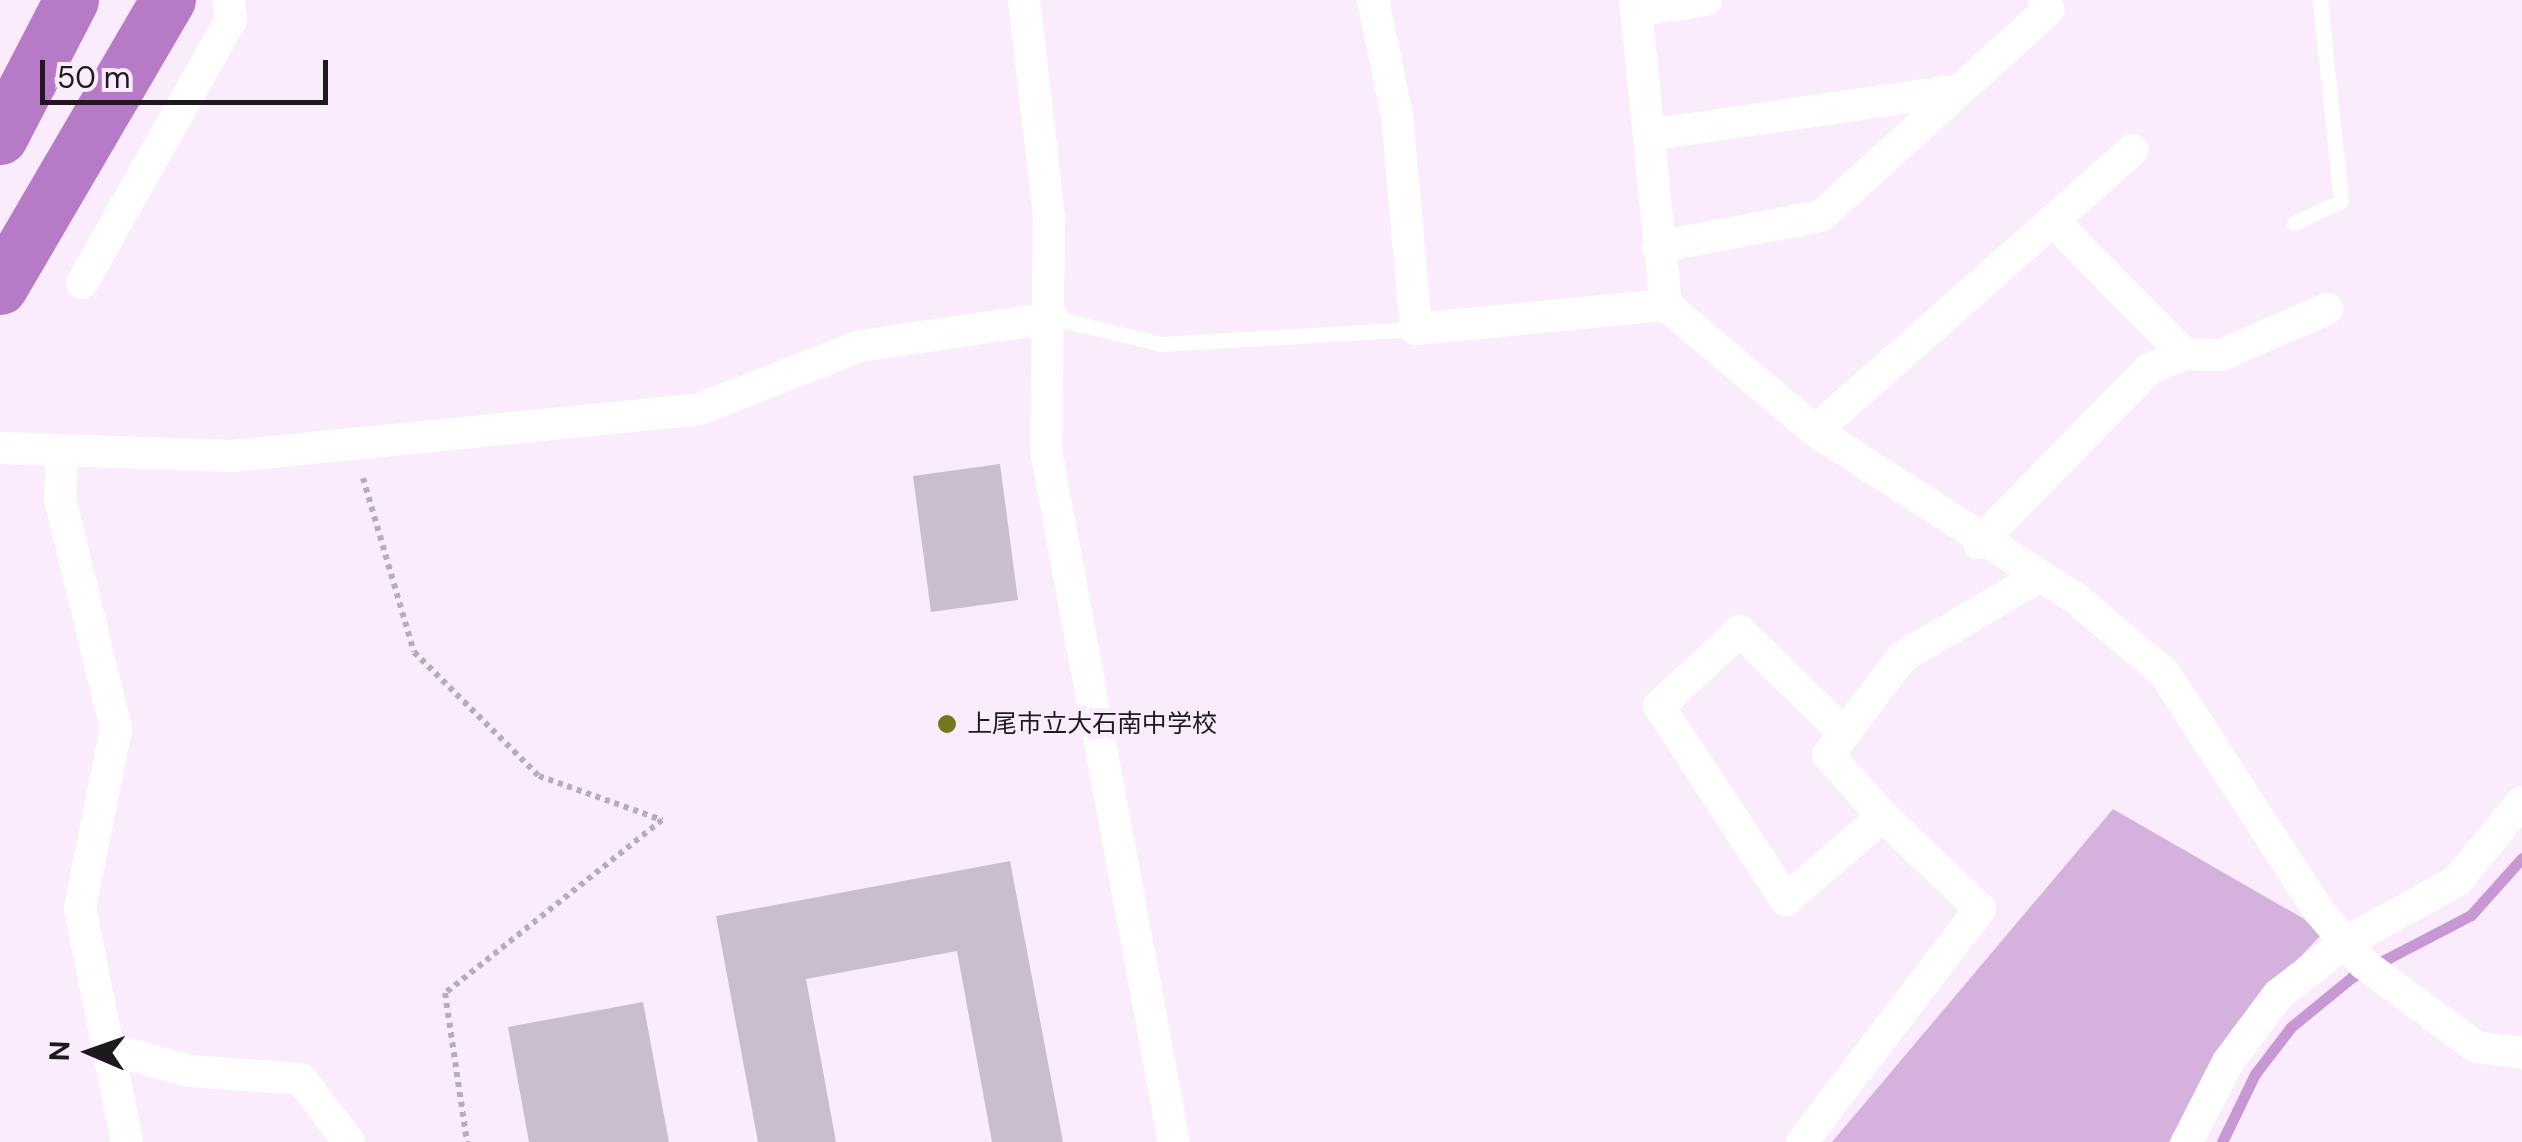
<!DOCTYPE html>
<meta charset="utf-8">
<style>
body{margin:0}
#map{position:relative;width:2522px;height:1142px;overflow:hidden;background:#faecfd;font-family:"DM Sans","Noto Sans JP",sans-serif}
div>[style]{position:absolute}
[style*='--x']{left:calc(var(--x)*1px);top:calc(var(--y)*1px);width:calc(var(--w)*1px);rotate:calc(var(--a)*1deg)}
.green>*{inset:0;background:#d4b2dd}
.stream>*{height:11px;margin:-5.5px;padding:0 5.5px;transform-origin:5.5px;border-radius:5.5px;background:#c898d5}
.building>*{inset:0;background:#cabdcd}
.path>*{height:6px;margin-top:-3px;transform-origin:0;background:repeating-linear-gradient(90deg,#b7acb9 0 5px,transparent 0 10px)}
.lane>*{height:15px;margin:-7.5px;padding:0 7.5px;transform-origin:7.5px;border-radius:7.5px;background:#fff}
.street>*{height:32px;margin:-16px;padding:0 16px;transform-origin:16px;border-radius:16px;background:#fff}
.highway>*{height:55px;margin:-27.5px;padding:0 27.5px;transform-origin:27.5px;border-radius:27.5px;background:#b67ac6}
.dots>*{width:28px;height:28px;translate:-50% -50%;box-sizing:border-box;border:5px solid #faecfd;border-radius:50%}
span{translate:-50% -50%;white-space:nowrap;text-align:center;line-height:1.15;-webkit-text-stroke:10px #faecfd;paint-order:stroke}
.poi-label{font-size:25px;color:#1e191f}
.left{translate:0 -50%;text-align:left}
.north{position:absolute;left:40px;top:1002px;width:100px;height:100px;-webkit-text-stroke:8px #faecfd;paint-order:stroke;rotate:272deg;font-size:28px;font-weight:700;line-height:40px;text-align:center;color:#1e191f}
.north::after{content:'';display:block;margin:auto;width:35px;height:45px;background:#1e191f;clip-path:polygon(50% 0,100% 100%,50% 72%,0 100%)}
.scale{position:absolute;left:40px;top:60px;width:288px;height:45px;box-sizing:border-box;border:5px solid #1e191f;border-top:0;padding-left:12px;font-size:30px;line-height:35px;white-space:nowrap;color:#1e191f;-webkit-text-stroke:8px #faecfd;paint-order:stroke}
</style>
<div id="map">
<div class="green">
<div style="clip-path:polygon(2113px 809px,2325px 931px,2233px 1028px,2169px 1142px,1832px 1142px)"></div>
</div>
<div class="stream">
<div style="--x:2222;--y:1142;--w:76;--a:-64.1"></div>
<div style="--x:2255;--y:1074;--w:59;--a:-52.5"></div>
<div style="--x:2291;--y:1027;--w:79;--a:-39.3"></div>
<div style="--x:2352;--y:977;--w:134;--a:-27.5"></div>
<div style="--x:2471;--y:915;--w:76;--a:-48.2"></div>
</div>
<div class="building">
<div style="clip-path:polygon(1000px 464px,1018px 600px,931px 612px,913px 476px)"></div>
<div style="clip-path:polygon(1010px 861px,1063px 1142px,992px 1142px,957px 951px,806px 979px,836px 1142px,758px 1142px,716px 916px)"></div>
<div style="clip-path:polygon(643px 1002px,669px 1142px,529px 1142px,508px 1027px)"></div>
</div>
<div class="path">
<div style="--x:363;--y:478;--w:181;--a:73.7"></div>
<div style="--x:414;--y:652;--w:176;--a:44.8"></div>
<div style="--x:539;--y:776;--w:131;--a:19.7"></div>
<div style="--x:662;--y:820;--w:278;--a:141.4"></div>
<div style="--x:445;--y:993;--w:151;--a:81.6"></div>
</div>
<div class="lane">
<div style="--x:2294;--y:223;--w:52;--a:-25.1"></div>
<div style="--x:2341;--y:201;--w:202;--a:-96"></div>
<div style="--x:1053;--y:318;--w:112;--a:13.4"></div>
<div style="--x:1162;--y:344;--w:254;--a:-3.4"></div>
</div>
<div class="street">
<div style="--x:1024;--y:0;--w:218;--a:83.4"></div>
<div style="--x:1049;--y:217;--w:233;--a:90.7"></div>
<div style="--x:1046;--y:450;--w:704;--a:79.52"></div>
<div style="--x:1373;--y:0;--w:117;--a:78.2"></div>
<div style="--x:1397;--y:115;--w:215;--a:84.9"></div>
<div style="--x:1416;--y:329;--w:251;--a:-5.5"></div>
<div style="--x:1666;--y:305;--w:195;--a:40.2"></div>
<div style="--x:1815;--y:431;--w:313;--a:32.7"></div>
<div style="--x:2078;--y:600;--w:114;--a:40.4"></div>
<div style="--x:2165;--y:674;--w:283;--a:57"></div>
<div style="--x:2319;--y:911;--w:70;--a:49.7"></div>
<div style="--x:2364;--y:964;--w:139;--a:36.5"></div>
<div style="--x:2476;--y:1047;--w:46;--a:7.4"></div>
<div style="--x:1635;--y:0;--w:307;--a:84.2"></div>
<div style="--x:1636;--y:11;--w:71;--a:-8.9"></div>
<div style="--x:1649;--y:135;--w:310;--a:-8.3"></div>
<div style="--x:2054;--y:222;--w:185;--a:45.4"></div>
<div style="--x:1658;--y:247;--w:166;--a:-10.8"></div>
<div style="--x:1821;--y:216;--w:307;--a:-42.2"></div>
<div style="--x:2048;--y:10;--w:11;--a:-112"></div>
<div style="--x:82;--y:283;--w:302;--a:-60.5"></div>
<div style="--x:231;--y:20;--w:20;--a:-96"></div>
<div style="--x:1815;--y:431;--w:424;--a:-41.5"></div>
<div style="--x:0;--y:448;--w:232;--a:2"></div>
<div style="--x:232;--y:456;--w:470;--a:-5.7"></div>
<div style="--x:700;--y:409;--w:172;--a:-21.5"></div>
<div style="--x:860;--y:346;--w:195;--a:-8.3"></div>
<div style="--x:62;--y:456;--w:43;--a:92.7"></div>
<div style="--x:60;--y:499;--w:237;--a:76.3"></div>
<div style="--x:116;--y:729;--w:183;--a:101.4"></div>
<div style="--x:80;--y:908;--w:239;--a:78.6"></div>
<div style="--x:1979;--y:543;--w:242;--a:-45.7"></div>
<div style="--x:2148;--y:370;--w:39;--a:-24"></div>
<div style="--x:2184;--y:354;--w:37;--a:2"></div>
<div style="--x:2221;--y:355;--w:116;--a:-23.5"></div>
<div style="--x:1844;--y:733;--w:146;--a:-135.6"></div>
<div style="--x:1740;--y:631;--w:110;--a:137.2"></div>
<div style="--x:1659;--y:706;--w:232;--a:56.8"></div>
<div style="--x:1786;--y:900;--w:118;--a:-40.9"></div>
<div style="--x:1875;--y:823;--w:12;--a:-70"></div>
<div style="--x:1879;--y:812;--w:76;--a:-131.8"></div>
<div style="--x:1828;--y:755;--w:123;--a:-52.9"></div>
<div style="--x:1902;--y:657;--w:154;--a:-30.4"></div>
<div style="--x:109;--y:1049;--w:83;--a:15.4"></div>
<div style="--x:189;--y:1071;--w:112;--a:4.1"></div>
<div style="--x:301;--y:1079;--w:79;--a:52.7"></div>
<div style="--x:1802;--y:1142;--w:293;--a:-52.6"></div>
<div style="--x:1980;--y:909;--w:140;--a:-136.2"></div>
<div style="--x:2187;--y:1142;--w:90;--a:-62.9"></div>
<div style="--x:2228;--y:1062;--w:84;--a:-53.3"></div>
<div style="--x:2278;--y:995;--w:86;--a:-37.9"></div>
<div style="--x:2346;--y:942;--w:127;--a:-28.8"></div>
<div style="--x:2457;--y:881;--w:102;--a:-50.6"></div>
</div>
<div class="highway">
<div style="--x:0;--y:137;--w:154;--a:-62.6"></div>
<div style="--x:0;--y:287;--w:333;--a:-59.7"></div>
</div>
<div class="dots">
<div style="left:947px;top:724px;background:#77761c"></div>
</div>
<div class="poi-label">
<span class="left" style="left:967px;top:724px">上尾市立大石南中学校</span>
</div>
<div class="north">N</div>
<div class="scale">50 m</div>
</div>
